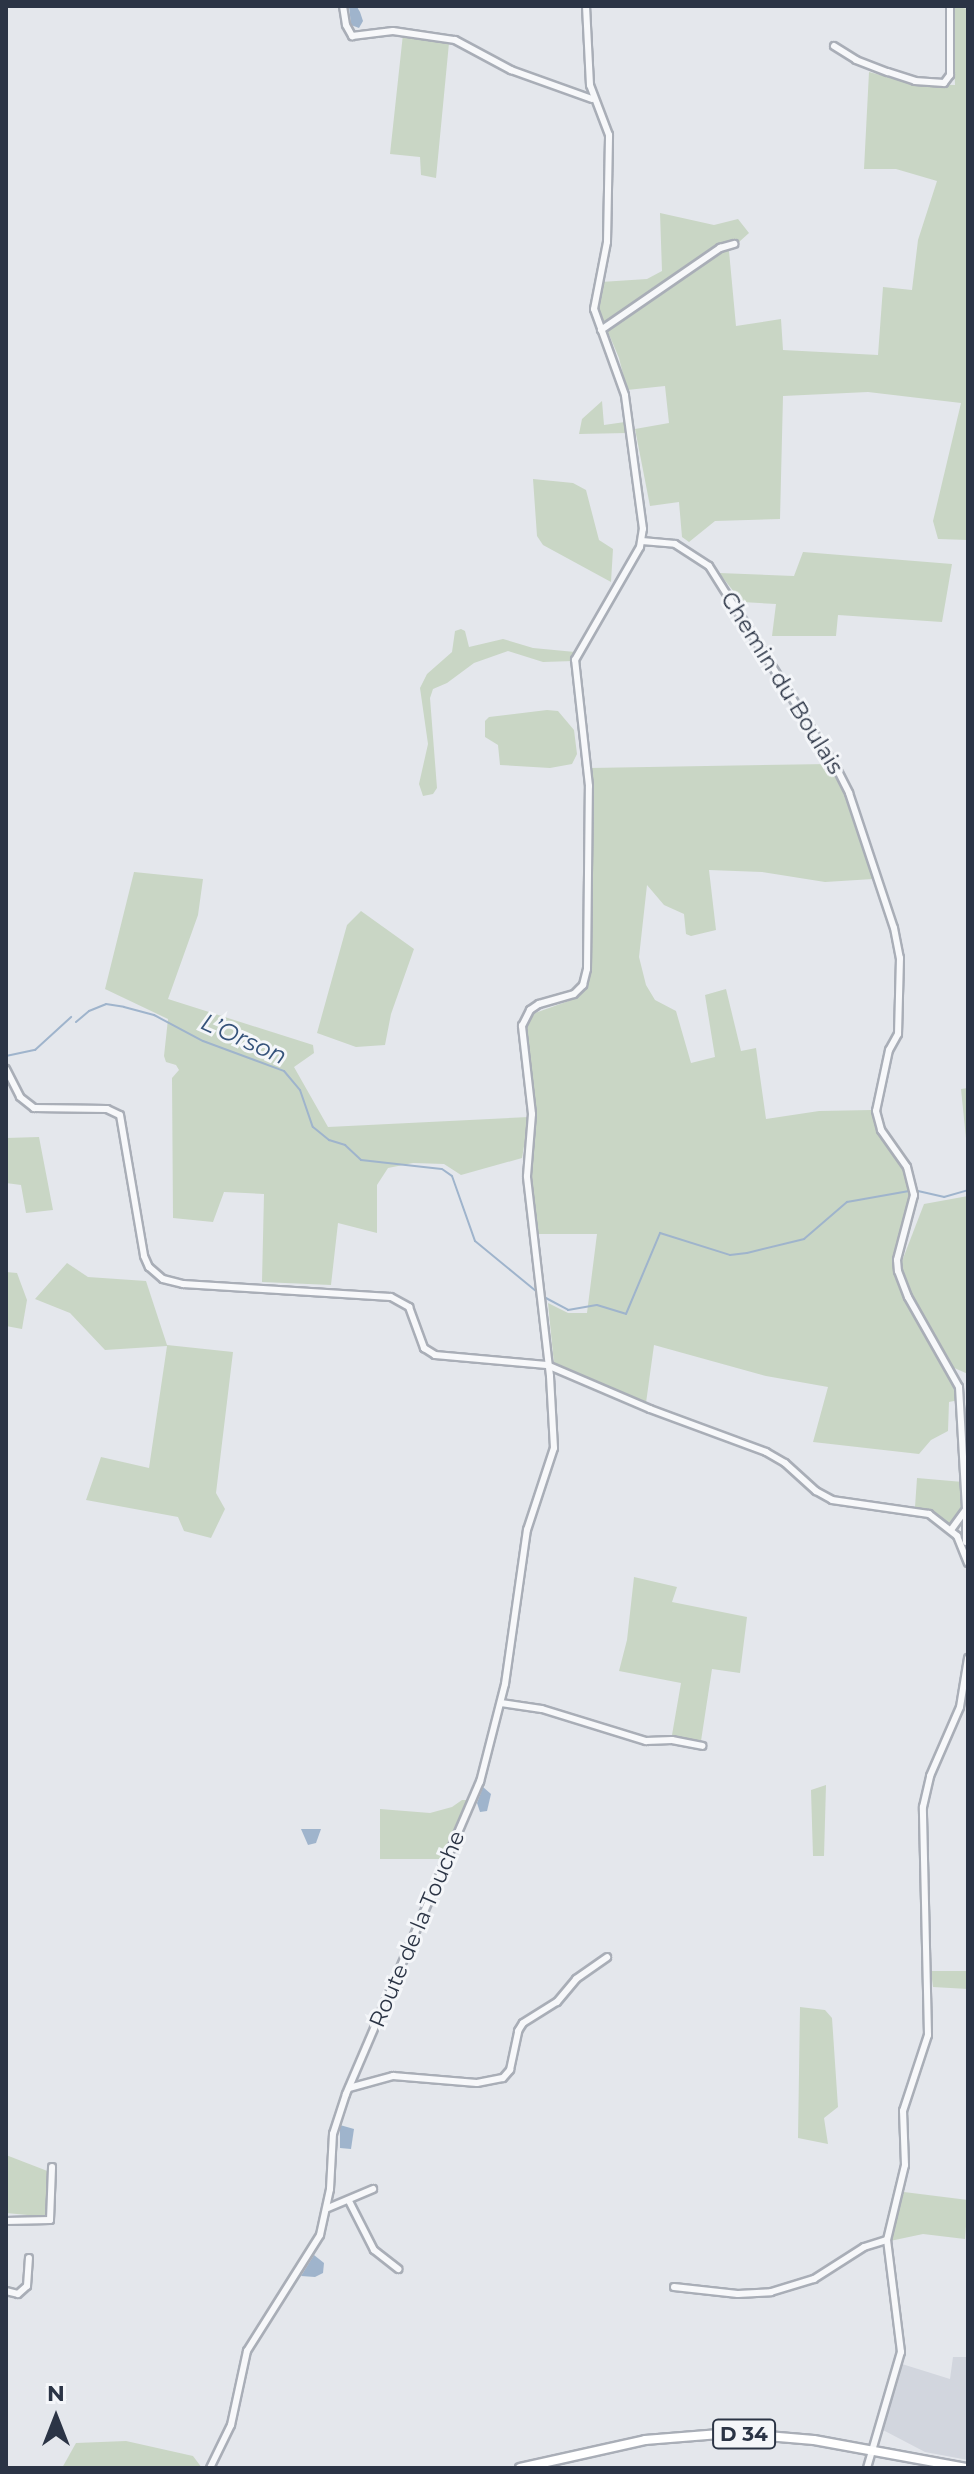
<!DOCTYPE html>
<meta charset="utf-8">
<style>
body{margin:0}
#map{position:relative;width:974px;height:2474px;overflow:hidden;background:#e4e7ec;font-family:Montserrat,sans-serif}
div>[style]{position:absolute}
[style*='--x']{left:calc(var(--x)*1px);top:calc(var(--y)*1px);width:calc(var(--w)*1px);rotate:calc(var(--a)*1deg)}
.built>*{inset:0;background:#d2d6de}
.green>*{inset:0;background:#c9d6c5}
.water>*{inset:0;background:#9fb4cc}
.stream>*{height:2px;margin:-1px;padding:0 1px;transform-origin:1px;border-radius:1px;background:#9fb4cc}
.roads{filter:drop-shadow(2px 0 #a9aeb7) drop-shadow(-2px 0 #a9aeb7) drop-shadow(0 2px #a9aeb7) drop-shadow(0 -2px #a9aeb7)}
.minor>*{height:6px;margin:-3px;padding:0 3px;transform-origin:3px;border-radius:3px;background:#f7f8fa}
.major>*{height:8px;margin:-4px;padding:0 4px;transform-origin:4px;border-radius:4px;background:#fff}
span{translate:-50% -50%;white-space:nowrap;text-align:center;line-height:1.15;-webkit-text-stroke:6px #f4f6f9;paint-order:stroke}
.shield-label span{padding:2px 6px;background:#f4f6f9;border:2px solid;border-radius:6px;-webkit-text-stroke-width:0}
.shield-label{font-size:20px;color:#2b3445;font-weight:700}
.street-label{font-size:22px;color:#2b3445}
.water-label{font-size:24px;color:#34527a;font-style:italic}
.frame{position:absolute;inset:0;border:8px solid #2b3445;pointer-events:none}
.north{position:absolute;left:16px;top:2378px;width:80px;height:80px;-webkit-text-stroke:6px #f4f6f9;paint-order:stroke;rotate:0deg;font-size:22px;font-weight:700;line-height:32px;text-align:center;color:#2b3445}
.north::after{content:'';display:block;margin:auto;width:28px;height:36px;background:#2b3445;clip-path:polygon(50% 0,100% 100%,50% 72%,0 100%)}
</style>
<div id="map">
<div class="built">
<div style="clip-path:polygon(953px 2357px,968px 2357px,968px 2460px,925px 2452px,883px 2430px,902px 2364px,950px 2379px)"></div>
</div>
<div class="green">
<div style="clip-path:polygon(952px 6px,968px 9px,968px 540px,938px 539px,933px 521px,961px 403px,868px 392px,783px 396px,780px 519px,715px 521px,689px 542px,682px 537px,679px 502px,650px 506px,635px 429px,669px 423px,665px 386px,627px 390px,619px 358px,597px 306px,601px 282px,647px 279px,662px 271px,660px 213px,714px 225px,738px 219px,749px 233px,729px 251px,736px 326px,781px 319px,783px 350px,878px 355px,883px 287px,912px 290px,918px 240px,937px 181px,896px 169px,864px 169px,869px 72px,914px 84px,955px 85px)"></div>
<div style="clip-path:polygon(403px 34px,449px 43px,436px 178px,421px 175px,420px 157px,390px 154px)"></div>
<div style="clip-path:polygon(602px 401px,604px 425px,625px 422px,627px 433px,579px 434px,582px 419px)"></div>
<div style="clip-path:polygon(533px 479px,573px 483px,586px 490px,599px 540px,613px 549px,611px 582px,543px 545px,537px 536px)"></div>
<div style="clip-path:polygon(803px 552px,952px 564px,942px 622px,838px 615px,836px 636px,772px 636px,776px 604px,742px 602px,719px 573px,794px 576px)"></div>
<div style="clip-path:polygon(461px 629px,465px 631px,469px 647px,503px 639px,533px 648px,575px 652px,574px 661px,543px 662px,508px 651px,474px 663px,447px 683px,433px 689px,430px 698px,437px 788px,433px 794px,423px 796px,419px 784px,428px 744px,420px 688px,427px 674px,452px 652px,455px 631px)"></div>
<div style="clip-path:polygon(547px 710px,558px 711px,574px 730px,577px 754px,572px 764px,550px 768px,500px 765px,498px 745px,485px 737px,485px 721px,489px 717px)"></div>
<div style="clip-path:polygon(829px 764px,844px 792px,873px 879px,825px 882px,762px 872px,709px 870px,716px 930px,691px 936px,686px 934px,684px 914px,664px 905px,647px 885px,639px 957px,646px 985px,655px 1000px,676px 1011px,691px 1063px,715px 1057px,705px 995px,726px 989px,741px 1051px,756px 1048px,766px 1119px,819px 1111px,872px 1110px,909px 1183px,909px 1209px,896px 1248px,894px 1270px,911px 1311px,955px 1382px,959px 1400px,949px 1402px,948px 1431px,931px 1440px,919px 1454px,813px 1442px,828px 1387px,766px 1376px,654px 1345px,646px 1403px,554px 1364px,548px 1303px,568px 1313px,587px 1313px,597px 1234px,537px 1234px,530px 1155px,535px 1112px,526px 1026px,535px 1013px,577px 998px,586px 984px,590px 768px)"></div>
<div style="clip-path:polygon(134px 872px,203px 879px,198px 915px,168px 999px,313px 1045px,314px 1053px,294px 1067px,328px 1127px,529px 1117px,522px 1158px,461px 1175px,444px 1164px,413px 1163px,388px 1168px,377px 1185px,377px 1233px,338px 1223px,331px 1285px,262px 1282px,264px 1194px,224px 1192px,213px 1222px,173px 1218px,172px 1078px,179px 1070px,176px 1065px,166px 1062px,164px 1056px,168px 1019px,105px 989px)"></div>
<div style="clip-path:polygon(361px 911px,414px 949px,391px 1014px,385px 1045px,356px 1047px,317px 1033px,347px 925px)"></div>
<div style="clip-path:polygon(968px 1088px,968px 1158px,961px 1089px)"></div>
<div style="clip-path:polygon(39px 1137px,53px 1210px,26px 1213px,21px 1185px,6px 1183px,6px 1138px)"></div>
<div style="clip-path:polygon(968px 1196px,968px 1374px,952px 1367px,910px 1297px,901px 1272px,902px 1261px,924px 1204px)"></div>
<div style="clip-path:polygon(67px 1263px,88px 1277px,146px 1281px,167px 1345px,233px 1352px,216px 1493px,225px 1509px,211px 1538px,184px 1531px,178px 1517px,86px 1500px,101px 1457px,149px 1468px,167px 1346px,105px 1350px,70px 1313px,35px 1299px)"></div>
<div style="clip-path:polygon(6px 1272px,17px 1273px,27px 1300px,22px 1329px,6px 1326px)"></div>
<div style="clip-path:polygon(917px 1478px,963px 1482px,963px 1507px,955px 1522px,950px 1525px,926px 1509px,915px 1507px)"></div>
<div style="clip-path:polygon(634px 1577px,677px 1587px,672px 1602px,747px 1617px,740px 1673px,712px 1669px,701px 1741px,672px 1735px,681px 1683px,619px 1671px,627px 1640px)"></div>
<div style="clip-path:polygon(826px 1785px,824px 1856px,813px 1856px,811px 1790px)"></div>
<div style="clip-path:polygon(462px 1800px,470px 1800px,442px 1859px,380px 1859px,380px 1809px,430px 1813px,452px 1807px)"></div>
<div style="clip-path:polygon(931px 1971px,968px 1971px,968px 1989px,933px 1987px)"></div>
<div style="clip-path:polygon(800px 2007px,825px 2010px,832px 2018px,838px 2107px,824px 2118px,828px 2144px,798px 2138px)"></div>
<div style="clip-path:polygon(6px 2155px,50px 2172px,49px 2217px,6px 2213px)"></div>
<div style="clip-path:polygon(904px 2192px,968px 2200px,965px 2239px,923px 2234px,890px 2241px)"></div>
<div style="clip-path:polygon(126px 2441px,193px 2456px,202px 2468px,62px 2468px,76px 2443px)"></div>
</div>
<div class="water">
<div style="clip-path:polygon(349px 6px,357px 7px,360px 12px,363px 21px,359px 28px,351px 25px)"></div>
<div style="clip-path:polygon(483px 1787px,491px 1794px,487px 1811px,480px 1812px,477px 1803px)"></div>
<div style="clip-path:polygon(301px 1829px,321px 1829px,316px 1843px,308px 1845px)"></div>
<div style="clip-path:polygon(340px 2125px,354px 2129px,351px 2149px,340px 2148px)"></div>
<div style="clip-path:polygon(314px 2255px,324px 2263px,323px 2273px,315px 2277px,301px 2276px)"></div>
</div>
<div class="stream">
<div style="--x:76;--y:1022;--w:17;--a:-40"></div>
<div style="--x:89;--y:1011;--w:18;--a:-22"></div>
<div style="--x:106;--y:1004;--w:18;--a:9"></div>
<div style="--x:124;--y:1007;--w:31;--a:15"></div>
<div style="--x:154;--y:1015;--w:55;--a:28"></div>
<div style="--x:203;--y:1041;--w:86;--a:20.3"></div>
<div style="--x:284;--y:1071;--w:25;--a:50"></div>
<div style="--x:300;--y:1090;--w:39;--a:71"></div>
<div style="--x:313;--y:1127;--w:21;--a:39"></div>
<div style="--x:329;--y:1140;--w:17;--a:17"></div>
<div style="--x:345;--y:1145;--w:22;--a:43"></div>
<div style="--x:361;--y:1160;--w:81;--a:6.3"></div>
<div style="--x:442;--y:1169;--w:12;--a:35"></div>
<div style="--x:452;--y:1176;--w:69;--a:70.5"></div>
<div style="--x:475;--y:1241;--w:80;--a:39.4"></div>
<div style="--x:6;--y:1056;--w:30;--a:-12"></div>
<div style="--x:35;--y:1050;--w:49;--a:-42.5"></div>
<div style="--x:918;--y:1191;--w:27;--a:13"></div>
<div style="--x:944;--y:1197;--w:25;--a:-16"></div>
<div style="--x:544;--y:1297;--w:27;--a:28"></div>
<div style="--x:568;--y:1310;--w:29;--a:-10"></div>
<div style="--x:597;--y:1305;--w:30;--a:17"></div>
<div style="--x:626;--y:1314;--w:88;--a:-67.2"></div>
<div style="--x:660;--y:1233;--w:73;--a:17.4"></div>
<div style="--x:730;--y:1255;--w:17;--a:-7"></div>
<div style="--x:747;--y:1253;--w:59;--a:-13.8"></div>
<div style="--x:804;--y:1239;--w:57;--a:-40.7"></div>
<div style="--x:847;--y:1202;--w:63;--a:-10.1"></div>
</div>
<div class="roads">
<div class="minor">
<div style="--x:343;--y:6;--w:19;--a:81"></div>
<div style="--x:346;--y:25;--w:13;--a:61"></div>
<div style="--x:352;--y:36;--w:41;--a:-7"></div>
<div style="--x:393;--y:31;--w:63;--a:8.3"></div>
<div style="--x:455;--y:40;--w:64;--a:28.2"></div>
<div style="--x:511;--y:70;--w:86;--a:19.7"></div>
<div style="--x:834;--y:46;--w:26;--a:32"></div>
<div style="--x:856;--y:60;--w:34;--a:21"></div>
<div style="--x:888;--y:72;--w:28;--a:18"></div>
<div style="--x:915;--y:81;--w:29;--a:4"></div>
<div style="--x:944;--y:83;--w:10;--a:-53"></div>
<div style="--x:950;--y:75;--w:69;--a:-90"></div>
<div style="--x:601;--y:330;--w:145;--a:-34.6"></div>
<div style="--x:720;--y:248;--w:15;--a:-16"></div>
<div style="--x:642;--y:541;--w:33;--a:5"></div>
<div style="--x:675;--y:544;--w:40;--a:32.9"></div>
<div style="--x:709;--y:566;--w:240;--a:57.8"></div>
<div style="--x:837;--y:769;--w:27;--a:63"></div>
<div style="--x:849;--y:793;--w:142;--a:71.6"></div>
<div style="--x:894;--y:928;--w:31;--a:79"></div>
<div style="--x:900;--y:958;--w:76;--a:91.5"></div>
<div style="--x:898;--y:1034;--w:18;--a:119"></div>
<div style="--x:889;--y:1050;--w:62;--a:102"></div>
<div style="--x:876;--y:1111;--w:20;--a:75"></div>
<div style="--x:881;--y:1130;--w:45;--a:54.9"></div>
<div style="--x:907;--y:1167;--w:29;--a:76"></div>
<div style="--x:914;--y:1195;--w:67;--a:104.7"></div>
<div style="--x:897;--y:1260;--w:11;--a:85"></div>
<div style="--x:898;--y:1271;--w:28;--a:69"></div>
<div style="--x:908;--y:1297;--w:103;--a:60.5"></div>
<div style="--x:959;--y:1387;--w:122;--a:86.7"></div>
<div style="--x:6;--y:1069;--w:31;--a:63"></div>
<div style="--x:20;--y:1097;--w:18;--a:38"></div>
<div style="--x:34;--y:1108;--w:73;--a:0.8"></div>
<div style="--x:107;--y:1109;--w:14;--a:25"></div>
<div style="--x:120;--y:1115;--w:143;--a:80.3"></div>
<div style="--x:144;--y:1256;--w:12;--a:66"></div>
<div style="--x:149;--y:1267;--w:18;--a:41"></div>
<div style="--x:163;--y:1279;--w:21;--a:14"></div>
<div style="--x:183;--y:1284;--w:208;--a:3.6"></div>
<div style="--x:391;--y:1297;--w:21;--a:29"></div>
<div style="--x:409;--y:1307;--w:44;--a:69.9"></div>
<div style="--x:424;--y:1348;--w:13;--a:32"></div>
<div style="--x:435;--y:1355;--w:112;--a:5.1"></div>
<div style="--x:547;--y:1365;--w:112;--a:23.1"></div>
<div style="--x:650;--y:1409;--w:124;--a:20.3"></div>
<div style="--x:766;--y:1452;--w:22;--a:30"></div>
<div style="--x:785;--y:1463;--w:42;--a:42.1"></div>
<div style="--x:816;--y:1491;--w:18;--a:29"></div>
<div style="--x:832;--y:1500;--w:98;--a:8.2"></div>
<div style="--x:929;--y:1514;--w:36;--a:38"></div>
<div style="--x:957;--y:1536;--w:29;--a:68"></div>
<div style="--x:951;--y:1530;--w:26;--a:-54"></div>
<div style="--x:966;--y:1509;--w:33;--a:90"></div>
<div style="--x:501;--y:1703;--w:41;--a:8.3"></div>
<div style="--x:542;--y:1709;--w:109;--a:17.1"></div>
<div style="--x:646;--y:1741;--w:26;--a:-2"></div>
<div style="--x:672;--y:1740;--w:31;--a:11"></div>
<div style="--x:349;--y:2088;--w:46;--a:-15.3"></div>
<div style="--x:393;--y:2076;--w:84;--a:4.8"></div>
<div style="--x:477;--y:2083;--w:26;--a:-11"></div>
<div style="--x:503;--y:2078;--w:11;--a:-49"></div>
<div style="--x:510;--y:2070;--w:40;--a:-78"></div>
<div style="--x:518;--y:2031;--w:9;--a:-58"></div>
<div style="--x:523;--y:2023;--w:40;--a:-32"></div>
<div style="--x:557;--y:2002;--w:30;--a:-50"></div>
<div style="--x:576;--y:1979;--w:38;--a:-35"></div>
<div style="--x:349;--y:2201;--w:55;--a:63"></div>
<div style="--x:374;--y:2250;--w:31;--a:38"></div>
<div style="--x:328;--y:2208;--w:49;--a:-22.9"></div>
<div style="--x:6;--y:2221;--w:44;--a:-1.3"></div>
<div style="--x:50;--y:2220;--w:53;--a:-87.8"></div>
<div style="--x:674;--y:2287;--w:64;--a:6.2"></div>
<div style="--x:738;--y:2294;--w:33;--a:-3"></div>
<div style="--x:771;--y:2292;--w:45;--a:-16.8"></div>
<div style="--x:814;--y:2279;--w:59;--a:-32.6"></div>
<div style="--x:864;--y:2247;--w:24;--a:-17"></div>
<div style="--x:6;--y:2291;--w:12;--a:14"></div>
<div style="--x:18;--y:2294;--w:12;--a:-42"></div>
<div style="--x:27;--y:2286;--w:28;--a:-86"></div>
<div style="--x:210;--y:2468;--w:48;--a:-64"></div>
<div style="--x:231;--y:2425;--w:76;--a:-77.8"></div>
<div style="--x:247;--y:2351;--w:137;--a:-57.8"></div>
<div style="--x:320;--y:2235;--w:47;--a:-77.7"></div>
<div style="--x:330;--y:2189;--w:55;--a:-86.9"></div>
<div style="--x:333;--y:2134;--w:42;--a:-72"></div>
<div style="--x:346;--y:2094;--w:340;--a:-66.8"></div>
<div style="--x:480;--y:1782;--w:101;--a:-75.7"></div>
<div style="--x:505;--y:1684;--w:156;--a:-81.9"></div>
<div style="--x:527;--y:1530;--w:86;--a:-71.8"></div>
<div style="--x:554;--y:1448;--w:72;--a:-93.2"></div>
<div style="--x:550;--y:1376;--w:201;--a:-96.6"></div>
<div style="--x:527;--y:1176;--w:62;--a:-85.4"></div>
<div style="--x:532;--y:1114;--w:89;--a:-96.5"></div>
<div style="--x:522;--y:1026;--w:18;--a:-63"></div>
<div style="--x:530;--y:1010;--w:11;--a:-34"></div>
<div style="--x:539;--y:1004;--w:36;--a:-16"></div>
<div style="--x:574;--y:994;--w:13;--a:-45"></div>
<div style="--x:583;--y:985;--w:16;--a:-76"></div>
<div style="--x:587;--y:969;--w:183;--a:-89.4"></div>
<div style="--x:589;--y:786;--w:127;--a:-96.3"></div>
<div style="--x:575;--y:660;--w:130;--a:-60.1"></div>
<div style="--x:640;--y:547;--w:18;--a:-81"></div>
<div style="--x:643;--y:529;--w:135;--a:-97.7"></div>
<div style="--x:625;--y:395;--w:91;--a:-109.8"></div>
<div style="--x:594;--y:309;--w:68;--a:-79"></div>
<div style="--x:607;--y:242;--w:107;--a:-88.9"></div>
<div style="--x:609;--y:135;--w:53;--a:-110.8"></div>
<div style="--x:590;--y:85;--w:79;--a:-92.9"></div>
<div style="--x:867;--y:2468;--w:121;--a:-73.7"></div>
<div style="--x:901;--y:2352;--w:113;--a:-97.1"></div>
<div style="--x:887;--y:2240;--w:77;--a:-76.5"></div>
<div style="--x:905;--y:2165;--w:54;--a:-92.1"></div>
<div style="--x:903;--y:2111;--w:80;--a:-71.8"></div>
<div style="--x:928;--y:2035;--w:228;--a:-91.3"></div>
<div style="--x:923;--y:1807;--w:32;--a:-77"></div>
<div style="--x:930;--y:1776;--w:75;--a:-66.5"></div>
<div style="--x:960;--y:1707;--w:50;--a:-80.7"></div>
</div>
<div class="major">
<div style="--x:520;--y:2468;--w:128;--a:-12.6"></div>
<div style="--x:645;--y:2440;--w:87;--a:-4.6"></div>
<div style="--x:732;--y:2433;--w:82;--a:4.9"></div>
<div style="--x:814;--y:2440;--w:156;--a:10.4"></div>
</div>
</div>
<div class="shield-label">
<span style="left:744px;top:2434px">D 34</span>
</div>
<div class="street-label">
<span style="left:782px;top:683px;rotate:58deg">Chemin du Boulais</span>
<span style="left:417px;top:1929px;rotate:-67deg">Route de la Touche</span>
</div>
<div class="water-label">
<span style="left:244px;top:1039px;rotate:24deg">L’Orson</span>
</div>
<div class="frame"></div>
<div class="north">N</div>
</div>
